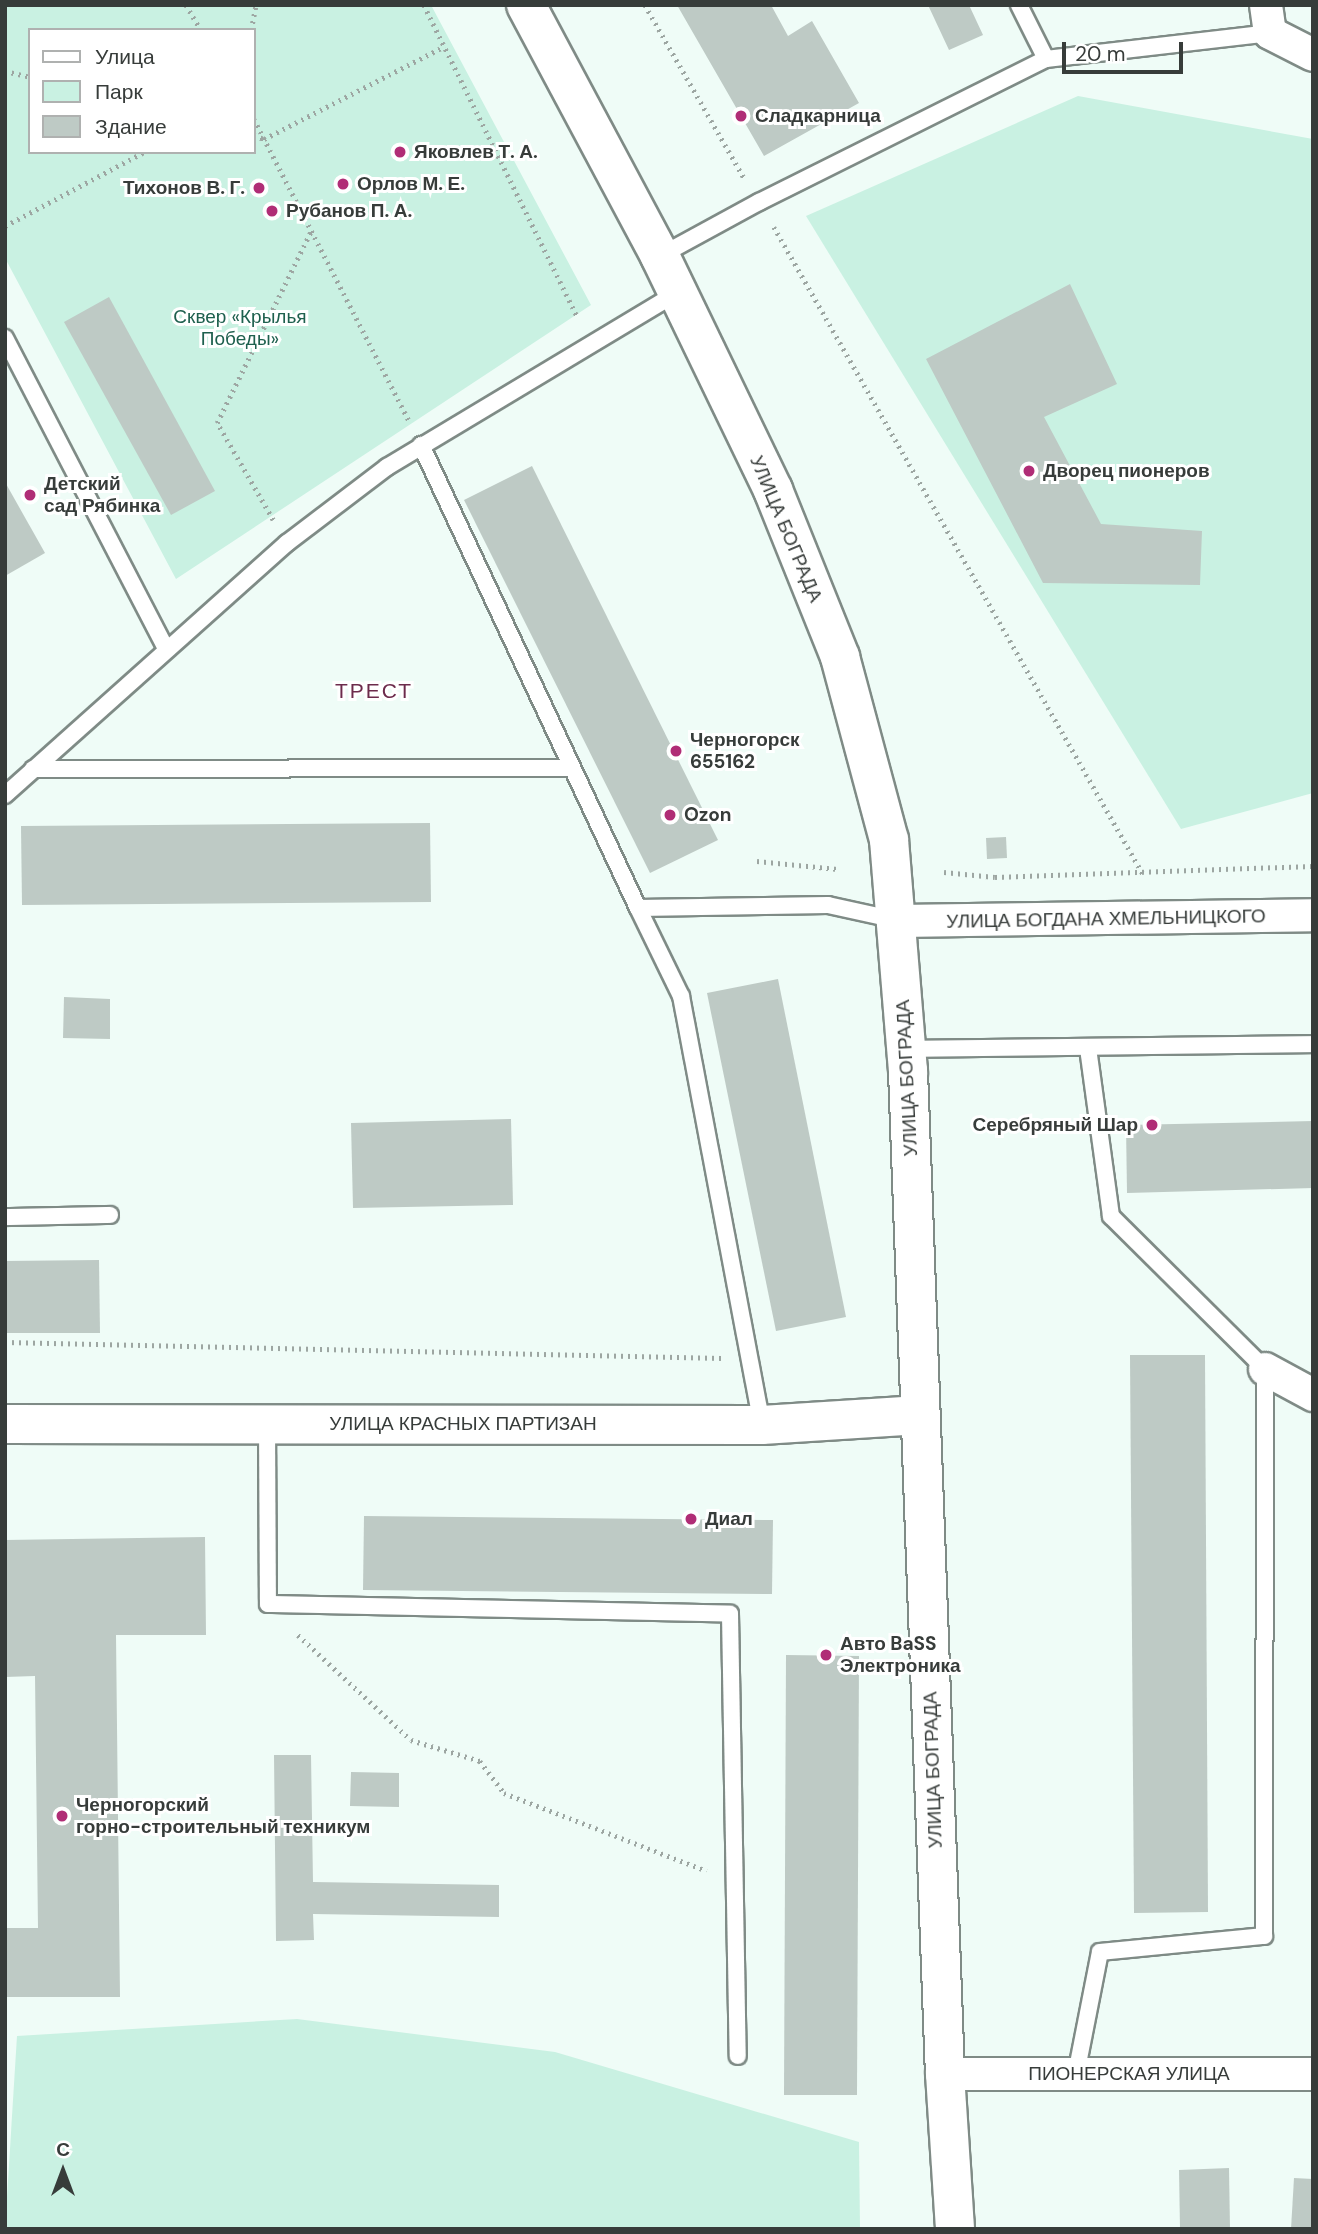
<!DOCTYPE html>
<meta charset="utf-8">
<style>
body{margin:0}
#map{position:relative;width:1318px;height:2234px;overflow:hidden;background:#effcf7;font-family:"DM Sans",sans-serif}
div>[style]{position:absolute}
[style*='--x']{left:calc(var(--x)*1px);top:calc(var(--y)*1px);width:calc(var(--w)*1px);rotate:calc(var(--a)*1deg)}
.green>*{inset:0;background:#c9f1e2}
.building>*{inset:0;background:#becac5}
.path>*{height:4.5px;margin-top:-2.25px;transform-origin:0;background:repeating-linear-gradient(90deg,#9da6a2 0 2px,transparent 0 7px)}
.roads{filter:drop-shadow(2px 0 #7f8b86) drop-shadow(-2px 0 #7f8b86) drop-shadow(0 2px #7f8b86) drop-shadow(0 -2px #7f8b86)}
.lane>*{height:16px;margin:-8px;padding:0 8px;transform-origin:8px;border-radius:8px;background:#fff}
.street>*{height:32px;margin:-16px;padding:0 16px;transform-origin:16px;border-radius:16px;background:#fff}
.secondary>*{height:38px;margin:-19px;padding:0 19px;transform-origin:19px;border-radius:19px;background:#fff}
.primary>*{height:38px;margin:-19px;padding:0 19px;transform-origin:19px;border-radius:19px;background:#fff}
.dots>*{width:19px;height:19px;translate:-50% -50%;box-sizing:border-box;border:4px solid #fff;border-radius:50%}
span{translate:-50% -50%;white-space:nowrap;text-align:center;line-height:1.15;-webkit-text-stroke:6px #fff;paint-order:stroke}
.poi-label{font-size:19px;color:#373c3a;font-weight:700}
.left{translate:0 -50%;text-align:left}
.right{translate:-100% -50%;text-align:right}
.park-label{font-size:19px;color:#1e604e}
.street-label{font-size:19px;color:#373c3a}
.neighbourhood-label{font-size:21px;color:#6c2b4c;letter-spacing:2px}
.frame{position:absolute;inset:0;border:7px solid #373c3a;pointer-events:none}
.legend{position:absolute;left:28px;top:28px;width:228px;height:126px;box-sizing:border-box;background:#fff;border:2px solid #afb1b0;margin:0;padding:9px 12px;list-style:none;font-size:21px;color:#373c3a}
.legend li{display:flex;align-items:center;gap:14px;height:35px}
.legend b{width:35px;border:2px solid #afb1b0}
.north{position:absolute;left:28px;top:2136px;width:70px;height:70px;-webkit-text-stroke:5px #fff;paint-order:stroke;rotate:0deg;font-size:19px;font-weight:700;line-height:28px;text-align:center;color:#373c3a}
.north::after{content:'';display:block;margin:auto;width:24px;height:32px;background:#373c3a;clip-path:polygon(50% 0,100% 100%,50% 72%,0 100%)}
.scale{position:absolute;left:1062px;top:42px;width:121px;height:32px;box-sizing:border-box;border:4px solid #373c3a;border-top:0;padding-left:9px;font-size:21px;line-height:24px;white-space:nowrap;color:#373c3a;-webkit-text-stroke:5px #fff;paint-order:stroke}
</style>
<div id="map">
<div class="green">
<div style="clip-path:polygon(evenodd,5px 5px,431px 5px,591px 305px,176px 579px,5px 258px,5px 5px,30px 30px,254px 30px,254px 152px,30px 152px,30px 30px)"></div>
<div style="clip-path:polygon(1078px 96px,1313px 139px,1313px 793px,1181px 829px,806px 216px)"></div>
<div style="clip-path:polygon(297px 2019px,555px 2052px,859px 2142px,860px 2229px,5px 2229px,17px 2036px)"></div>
</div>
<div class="building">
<div style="clip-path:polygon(677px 5px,771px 5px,788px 36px,812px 21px,859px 103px,764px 156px)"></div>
<div style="clip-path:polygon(928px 5px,969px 5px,983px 35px,949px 50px)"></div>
<div style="clip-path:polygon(1070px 284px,1117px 384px,1044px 417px,1101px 524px,1202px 531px,1200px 585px,1043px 583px,926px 359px)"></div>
<div style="clip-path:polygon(109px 297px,215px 491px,171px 515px,64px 322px)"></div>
<div style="clip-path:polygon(532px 466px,718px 840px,650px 873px,464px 500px)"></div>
<div style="clip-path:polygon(5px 482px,45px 553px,5px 576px)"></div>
<div style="clip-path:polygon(430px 823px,431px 902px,22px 905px,21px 826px)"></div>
<div style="clip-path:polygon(1006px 837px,1007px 858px,987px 859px,986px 838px)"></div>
<div style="clip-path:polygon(778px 979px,846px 1317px,776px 1331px,707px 993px)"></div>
<div style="clip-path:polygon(64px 997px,110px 999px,110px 1039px,63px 1038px)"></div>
<div style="clip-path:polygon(511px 1119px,513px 1205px,353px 1208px,351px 1123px)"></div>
<div style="clip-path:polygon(1313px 1121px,1313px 1188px,1127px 1193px,1126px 1125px)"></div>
<div style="clip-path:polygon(99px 1260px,100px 1333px,5px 1333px,5px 1261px)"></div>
<div style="clip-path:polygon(1130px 1355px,1205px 1355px,1208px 1912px,1134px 1913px)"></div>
<div style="clip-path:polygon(364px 1516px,773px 1520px,772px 1594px,363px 1590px)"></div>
<div style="clip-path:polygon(205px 1537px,206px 1635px,116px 1635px,120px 1997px,5px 1997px,5px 1928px,38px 1928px,35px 1676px,5px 1677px,5px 1540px)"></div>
<div style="clip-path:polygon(786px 1655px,859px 1656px,857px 2095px,784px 2095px)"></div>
<div style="clip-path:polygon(274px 1755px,311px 1755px,313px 1882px,499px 1885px,499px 1917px,313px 1914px,314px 1940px,276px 1941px)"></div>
<div style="clip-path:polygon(351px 1772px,399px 1773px,399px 1807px,350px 1806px)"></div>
<div style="clip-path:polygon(1229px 2168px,1230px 2229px,1180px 2229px,1179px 2170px)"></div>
<div style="clip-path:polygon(1294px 2178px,1313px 2179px,1313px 2229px,1291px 2229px)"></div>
</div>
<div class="path">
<div style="--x:186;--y:5;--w:29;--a:59"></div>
<div style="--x:424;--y:5;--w:349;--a:63.8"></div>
<div style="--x:645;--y:5;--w:199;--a:60.2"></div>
<div style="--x:251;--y:30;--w:25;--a:-79"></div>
<div style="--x:5;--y:71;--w:26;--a:13"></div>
<div style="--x:254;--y:119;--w:339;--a:62.8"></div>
<div style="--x:254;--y:135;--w:11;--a:22"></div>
<div style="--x:264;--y:139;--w:203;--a:-27.2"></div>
<div style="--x:5;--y:226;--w:157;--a:-28"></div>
<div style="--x:774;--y:227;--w:745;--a:60.3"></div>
<div style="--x:273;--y:520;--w:112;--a:-120"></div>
<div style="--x:217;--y:423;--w:216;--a:-63.9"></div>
<div style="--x:757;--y:861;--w:81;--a:5.6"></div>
<div style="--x:944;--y:872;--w:51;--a:5.6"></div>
<div style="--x:995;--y:877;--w:318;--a:-2"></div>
<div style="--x:5;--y:1342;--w:717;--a:1.28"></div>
<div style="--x:298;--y:1635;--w:154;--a:42.9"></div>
<div style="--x:411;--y:1740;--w:72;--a:16.9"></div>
<div style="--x:480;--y:1761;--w:40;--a:53"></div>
<div style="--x:504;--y:1793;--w:217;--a:21"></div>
</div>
<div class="roads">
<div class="lane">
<div style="--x:1019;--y:5;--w:60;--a:63.4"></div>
<div style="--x:660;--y:256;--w:113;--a:-28.6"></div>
<div style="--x:759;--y:202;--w:321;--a:-26.5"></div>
<div style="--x:1046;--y:59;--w:226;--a:-6.6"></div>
<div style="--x:5;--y:338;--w:350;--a:62.6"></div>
<div style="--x:421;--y:445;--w:511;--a:64.89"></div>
<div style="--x:638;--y:908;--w:190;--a:-0.9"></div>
<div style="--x:828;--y:905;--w:70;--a:12.4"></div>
<div style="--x:33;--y:769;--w:538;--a:-0.11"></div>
<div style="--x:5;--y:795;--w:378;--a:-41.8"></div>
<div style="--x:287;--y:543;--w:126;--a:-37.2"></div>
<div style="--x:387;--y:467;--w:338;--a:-31"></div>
<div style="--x:638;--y:908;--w:98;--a:64"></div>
<div style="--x:681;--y:996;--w:437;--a:79.3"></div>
<div style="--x:906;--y:1049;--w:407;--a:-0.7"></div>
<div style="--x:5;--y:1217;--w:105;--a:-1.1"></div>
<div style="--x:267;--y:1424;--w:180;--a:89.7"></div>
<div style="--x:268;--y:1604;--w:462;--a:1.2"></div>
<div style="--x:730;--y:1614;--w:442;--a:89"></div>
<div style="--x:1076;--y:2074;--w:124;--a:-78.9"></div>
<div style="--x:1100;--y:1952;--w:165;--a:-5.6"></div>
<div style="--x:1264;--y:1936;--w:567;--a:-89.9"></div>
<div style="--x:1265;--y:1369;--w:217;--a:-135.2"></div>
<div style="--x:1111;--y:1216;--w:170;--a:-97.8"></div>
</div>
<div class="street">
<div style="--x:1266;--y:5;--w:28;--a:82"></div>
<div style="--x:1270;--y:33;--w:48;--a:27.1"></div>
<div style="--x:899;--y:921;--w:414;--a:-0.8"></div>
<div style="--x:1265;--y:1369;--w:55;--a:28.4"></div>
<div style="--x:945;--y:2074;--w:368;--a:0"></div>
</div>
<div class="secondary">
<div style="--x:5;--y:1424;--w:757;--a:0.08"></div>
<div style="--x:762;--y:1425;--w:158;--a:-3.6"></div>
</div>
<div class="primary">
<div style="--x:526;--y:5;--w:285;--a:61.9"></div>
<div style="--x:660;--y:256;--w:260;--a:64.2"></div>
<div style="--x:773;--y:490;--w:180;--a:68.1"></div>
<div style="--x:840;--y:657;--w:189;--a:75"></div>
<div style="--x:889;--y:840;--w:232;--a:85.3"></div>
<div style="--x:908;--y:1071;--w:1004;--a:87.89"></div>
<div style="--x:945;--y:2074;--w:155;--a:86.3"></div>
</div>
</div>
<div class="dots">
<div style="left:741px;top:116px;background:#b02d76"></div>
<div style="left:400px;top:152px;background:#b02d76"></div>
<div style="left:343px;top:184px;background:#b02d76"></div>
<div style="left:259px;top:188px;background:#b02d76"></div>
<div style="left:272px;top:211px;background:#b02d76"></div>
<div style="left:1029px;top:471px;background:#b02d76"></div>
<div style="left:30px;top:495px;background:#b02d76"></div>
<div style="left:676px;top:751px;background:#b02d76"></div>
<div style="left:670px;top:815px;background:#b02d76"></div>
<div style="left:1152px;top:1125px;background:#b02d76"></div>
<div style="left:691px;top:1519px;background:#b02d76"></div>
<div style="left:826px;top:1655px;background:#b02d76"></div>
<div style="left:62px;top:1816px;background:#b02d76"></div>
</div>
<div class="poi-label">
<span class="left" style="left:755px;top:116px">Сладкарница</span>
<span class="left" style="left:414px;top:152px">Яковлев Т. А.</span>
<span class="left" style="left:357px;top:184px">Орлов М. Е.</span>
<span class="right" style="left:245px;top:188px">Тихонов В. Г.</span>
<span class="left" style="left:286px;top:211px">Рубанов П. А.</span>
<span class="left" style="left:1043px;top:471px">Дворец пионеров</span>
<span class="left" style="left:44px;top:495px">Детский<br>сад Рябинка</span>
<span class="left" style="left:690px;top:751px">Черногорск<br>655162</span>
<span class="left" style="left:684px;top:815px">Ozon</span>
<span class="right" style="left:1138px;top:1125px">Серебряный Шар</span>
<span class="left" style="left:705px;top:1519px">Диал</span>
<span class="left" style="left:840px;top:1655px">Авто BaSS<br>Электроника</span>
<span class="left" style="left:76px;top:1816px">Черногорский<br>горно-строительный техникум</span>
</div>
<div class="park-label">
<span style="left:240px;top:328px">Сквер «Крылья<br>Победы»</span>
</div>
<div class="street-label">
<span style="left:786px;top:529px;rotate:67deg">УЛИЦА БОГРАДА</span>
<span style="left:1106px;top:919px;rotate:-1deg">УЛИЦА БОГДАНА ХМЕЛЬНИЦКОГО</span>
<span style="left:907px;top:1078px;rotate:-93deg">УЛИЦА БОГРАДА</span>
<span style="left:463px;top:1424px">УЛИЦА КРАСНЫХ ПАРТИЗАН</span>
<span style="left:933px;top:1770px;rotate:-92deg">УЛИЦА БОГРАДА</span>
<span style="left:1129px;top:2074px">ПИОНЕРСКАЯ УЛИЦА</span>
</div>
<div class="neighbourhood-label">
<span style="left:374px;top:691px">ТРЕСТ</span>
</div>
<div class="frame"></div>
<ul class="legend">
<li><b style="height:9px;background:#fff"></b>Улица</li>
<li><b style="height:19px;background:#c9f1e2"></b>Парк</li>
<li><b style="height:19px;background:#becac5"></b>Здание</li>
</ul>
<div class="north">С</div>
<div class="scale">20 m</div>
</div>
